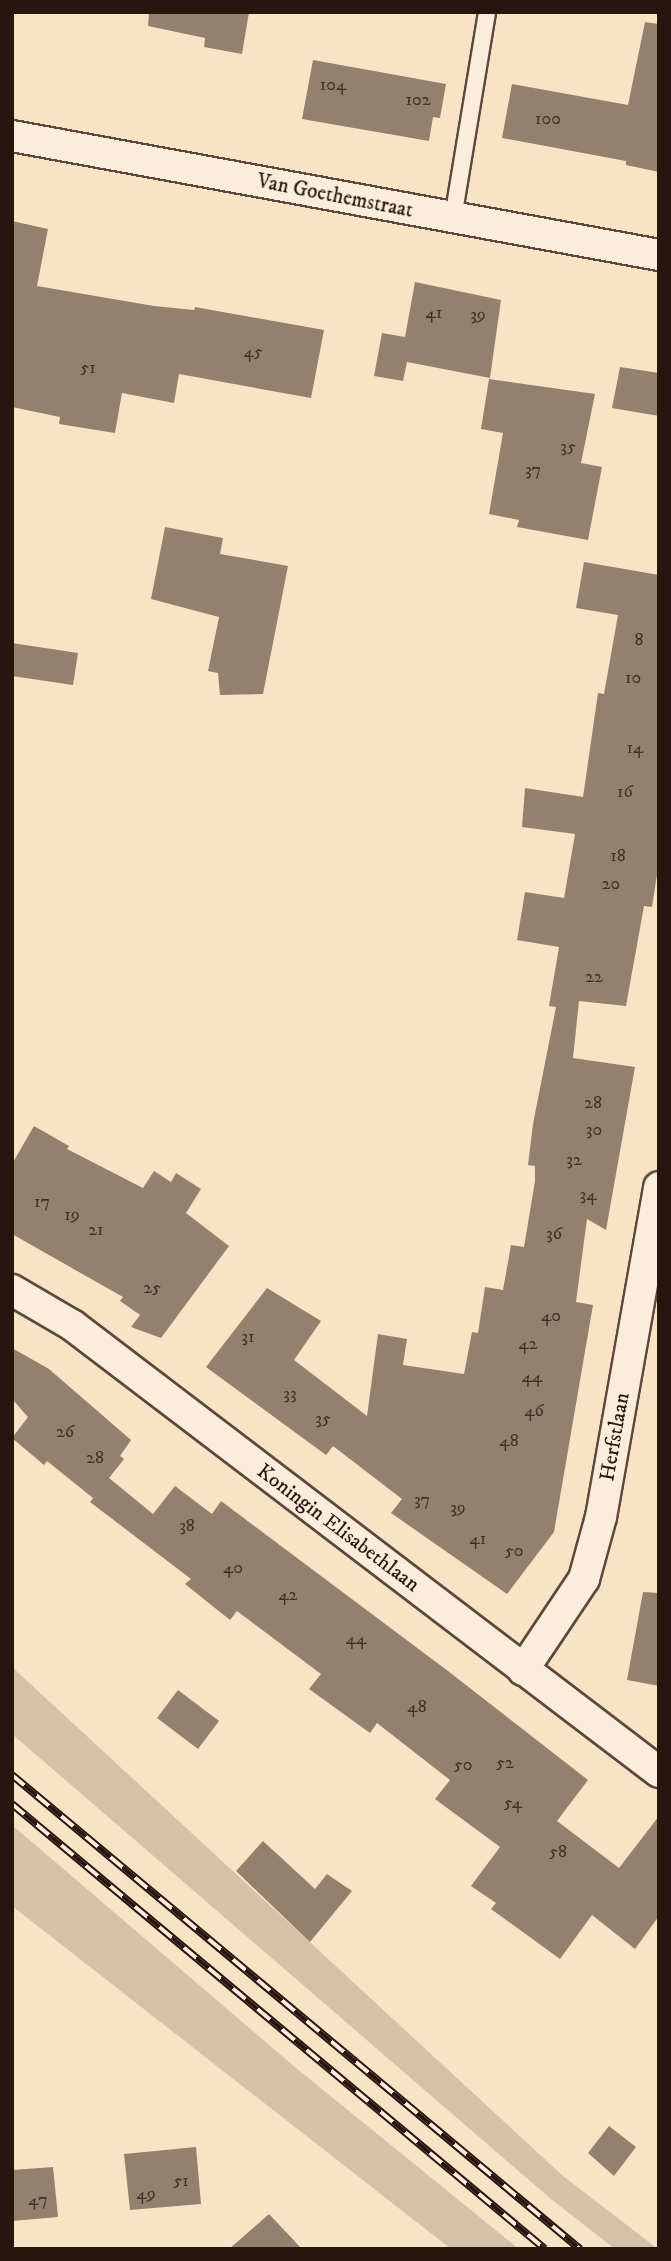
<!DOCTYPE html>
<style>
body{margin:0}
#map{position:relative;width:671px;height:2261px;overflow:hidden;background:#f9e3c6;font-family:"IM FELL DW Pica",serif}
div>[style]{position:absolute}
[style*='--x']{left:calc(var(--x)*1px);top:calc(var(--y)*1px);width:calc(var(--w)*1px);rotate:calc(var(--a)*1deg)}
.green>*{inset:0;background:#d6c0a7}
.building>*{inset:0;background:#95806d}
.roads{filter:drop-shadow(2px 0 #5d483b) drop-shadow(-2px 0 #5d483b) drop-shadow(0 2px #5d483b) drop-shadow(0 -2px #5d483b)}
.service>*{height:16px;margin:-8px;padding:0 8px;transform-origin:8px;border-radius:8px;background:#fbedda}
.minor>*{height:30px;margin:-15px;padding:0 15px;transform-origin:15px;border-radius:15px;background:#fbedda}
.rail>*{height:8px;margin-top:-4px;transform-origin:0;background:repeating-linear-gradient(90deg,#fbedda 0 16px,#29150d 0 32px);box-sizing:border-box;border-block:2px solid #29150d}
span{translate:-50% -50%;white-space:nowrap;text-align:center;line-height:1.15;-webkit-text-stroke:5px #fbedda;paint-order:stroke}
.number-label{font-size:18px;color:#443025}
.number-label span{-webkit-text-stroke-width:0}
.street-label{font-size:21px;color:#29150d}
.frame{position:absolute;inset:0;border:14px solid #29150d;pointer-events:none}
</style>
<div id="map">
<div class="green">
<div style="clip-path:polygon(12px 1667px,563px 2176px,658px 2249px,615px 2249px,551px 2199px,12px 1734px)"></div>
<div style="clip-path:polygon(12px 1825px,296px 2068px,519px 2249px,451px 2249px,12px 1906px)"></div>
</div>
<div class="building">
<div style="clip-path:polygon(149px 12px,249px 12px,242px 54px,204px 47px,205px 38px,148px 26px)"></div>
<div style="clip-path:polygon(645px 22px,659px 24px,659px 172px,626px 165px,626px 161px,502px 138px,512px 84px,628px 105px)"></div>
<div style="clip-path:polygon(313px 60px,446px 84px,440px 118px,433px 117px,429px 141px,302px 119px)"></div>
<div style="clip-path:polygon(12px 221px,48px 229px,37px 286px,154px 306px,194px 310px,195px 307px,324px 330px,311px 398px,179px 374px,174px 403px,122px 393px,115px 433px,59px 424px,60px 417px,12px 407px)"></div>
<div style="clip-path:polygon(415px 282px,501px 300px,490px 378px,407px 362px,403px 381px,374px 376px,382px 333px,405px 337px)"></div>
<div style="clip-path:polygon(620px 367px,659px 373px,659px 416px,612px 408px)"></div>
<div style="clip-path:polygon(489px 379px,595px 394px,581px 463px,602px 467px,588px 540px,517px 527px,519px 520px,489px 514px,503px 433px,481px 429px)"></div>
<div style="clip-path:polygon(165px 527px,223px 538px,220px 554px,288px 566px,263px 694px,220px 695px,218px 673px,208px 671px,219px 617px,151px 599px)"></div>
<div style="clip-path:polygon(584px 562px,659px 575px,659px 862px,652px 907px,644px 906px,626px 1006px,579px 1001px,573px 1058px,635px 1067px,606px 1230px,587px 1219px,576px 1302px,593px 1305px,554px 1532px,507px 1594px,391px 1513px,402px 1499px,333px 1446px,326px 1455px,206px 1367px,267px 1288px,321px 1321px,294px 1360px,367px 1416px,378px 1334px,407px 1339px,403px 1365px,464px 1374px,472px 1332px,478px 1333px,485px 1287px,503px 1290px,511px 1245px,524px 1247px,535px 1181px,535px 1166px,528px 1165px,533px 1124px,556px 1007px,549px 1006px,559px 947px,517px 940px,525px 892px,564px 898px,575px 834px,522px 827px,525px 788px,583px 797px,598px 693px,604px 694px,618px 615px,576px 608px)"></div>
<div style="clip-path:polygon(12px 643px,78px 653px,73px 685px,12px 676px)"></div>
<div style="clip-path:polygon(34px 1126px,69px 1146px,67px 1149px,143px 1188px,154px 1171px,171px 1182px,176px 1173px,201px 1189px,186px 1213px,229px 1246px,161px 1338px,131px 1327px,140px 1315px,120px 1301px,123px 1297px,12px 1234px,12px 1164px)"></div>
<div style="clip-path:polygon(12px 1348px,49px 1369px,131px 1440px,120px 1456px,124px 1459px,109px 1478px,153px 1514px,175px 1486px,212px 1514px,221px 1501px,448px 1671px,588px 1780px,557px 1821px,619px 1868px,659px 1816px,659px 1916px,635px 1949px,592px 1915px,560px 1959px,491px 1909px,496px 1903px,471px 1886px,500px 1847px,435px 1799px,450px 1780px,377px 1723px,370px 1733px,309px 1689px,321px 1674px,237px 1611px,230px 1620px,185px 1584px,191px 1579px,90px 1502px,95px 1496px,93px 1498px,47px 1461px,44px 1465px,12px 1438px,28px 1417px,12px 1399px)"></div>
<div style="clip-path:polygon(643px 1592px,659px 1593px,659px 1686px,627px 1680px)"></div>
<div style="clip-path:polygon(178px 1690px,219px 1721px,198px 1749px,157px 1718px)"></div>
<div style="clip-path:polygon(263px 1841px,315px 1889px,327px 1874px,352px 1891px,310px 1942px,236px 1871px)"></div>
<div style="clip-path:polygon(609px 2126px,636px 2147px,614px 2176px,588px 2153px)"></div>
<div style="clip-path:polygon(196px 2147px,201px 2204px,130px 2210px,124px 2154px)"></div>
<div style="clip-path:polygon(53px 2167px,58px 2217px,12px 2221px,12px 2170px)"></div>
<div style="clip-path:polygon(269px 2214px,302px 2249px,229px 2249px)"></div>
</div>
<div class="roads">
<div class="service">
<div style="--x:453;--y:218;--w:209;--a:-80.6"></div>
</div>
<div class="minor">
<div style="--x:12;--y:136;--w:658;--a:10.42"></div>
<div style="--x:12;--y:1290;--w:69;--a:30.3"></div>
<div style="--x:72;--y:1325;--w:738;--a:37.29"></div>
<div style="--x:523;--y:1670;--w:110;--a:-56.2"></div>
<div style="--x:584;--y:1579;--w:64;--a:-74.7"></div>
<div style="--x:601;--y:1517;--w:335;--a:-80"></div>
</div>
</div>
<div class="rail">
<div style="--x:12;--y:1775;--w:740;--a:39.85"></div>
<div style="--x:12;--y:1804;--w:694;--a:39.86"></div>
</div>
<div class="number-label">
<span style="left:333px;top:85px">104</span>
<span style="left:418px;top:100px">102</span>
<span style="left:548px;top:119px">100</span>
<span style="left:434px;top:313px">41</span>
<span style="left:478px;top:315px">39</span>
<span style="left:253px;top:352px">45</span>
<span style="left:88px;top:368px">51</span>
<span style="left:568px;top:447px">35</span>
<span style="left:533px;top:470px">37</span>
<span style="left:639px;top:640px">8</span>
<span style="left:633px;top:678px">10</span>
<span style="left:635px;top:748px">14</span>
<span style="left:625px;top:792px">16</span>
<span style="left:618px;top:856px">18</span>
<span style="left:611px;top:884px">20</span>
<span style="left:594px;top:977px">22</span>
<span style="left:593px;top:1103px">28</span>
<span style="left:594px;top:1130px">30</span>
<span style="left:574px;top:1160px">32</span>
<span style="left:588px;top:1195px">34</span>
<span style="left:42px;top:1202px">17</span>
<span style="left:72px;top:1215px">19</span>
<span style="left:96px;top:1230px">21</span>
<span style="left:554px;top:1234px">36</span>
<span style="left:152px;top:1288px">25</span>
<span style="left:551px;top:1316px">40</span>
<span style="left:248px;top:1337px">31</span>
<span style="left:528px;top:1344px">42</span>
<span style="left:532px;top:1377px">44</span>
<span style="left:290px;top:1394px">33</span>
<span style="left:534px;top:1411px">46</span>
<span style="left:323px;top:1419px">35</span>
<span style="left:65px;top:1432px">26</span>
<span style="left:509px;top:1441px">48</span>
<span style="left:95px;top:1458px">28</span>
<span style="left:422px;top:1500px">37</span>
<span style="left:458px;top:1508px">39</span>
<span style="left:187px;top:1526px">38</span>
<span style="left:478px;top:1539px">41</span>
<span style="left:514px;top:1551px">50</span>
<span style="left:233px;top:1568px">40</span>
<span style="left:288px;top:1595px">42</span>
<span style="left:356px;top:1639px">44</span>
<span style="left:417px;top:1707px">48</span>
<span style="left:505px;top:1763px">52</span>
<span style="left:463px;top:1765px">50</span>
<span style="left:513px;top:1803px">54</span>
<span style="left:558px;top:1852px">58</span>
<span style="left:181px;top:2181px">51</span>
<span style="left:146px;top:2194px">49</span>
<span style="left:38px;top:2200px">47</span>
</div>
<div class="street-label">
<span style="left:335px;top:196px;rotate:11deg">Van Goethemstraat</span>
<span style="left:615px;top:1437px;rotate:-80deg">Herfstlaan</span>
<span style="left:338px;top:1528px;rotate:37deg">Koningin Elisabethlaan</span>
</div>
<div class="frame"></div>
</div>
